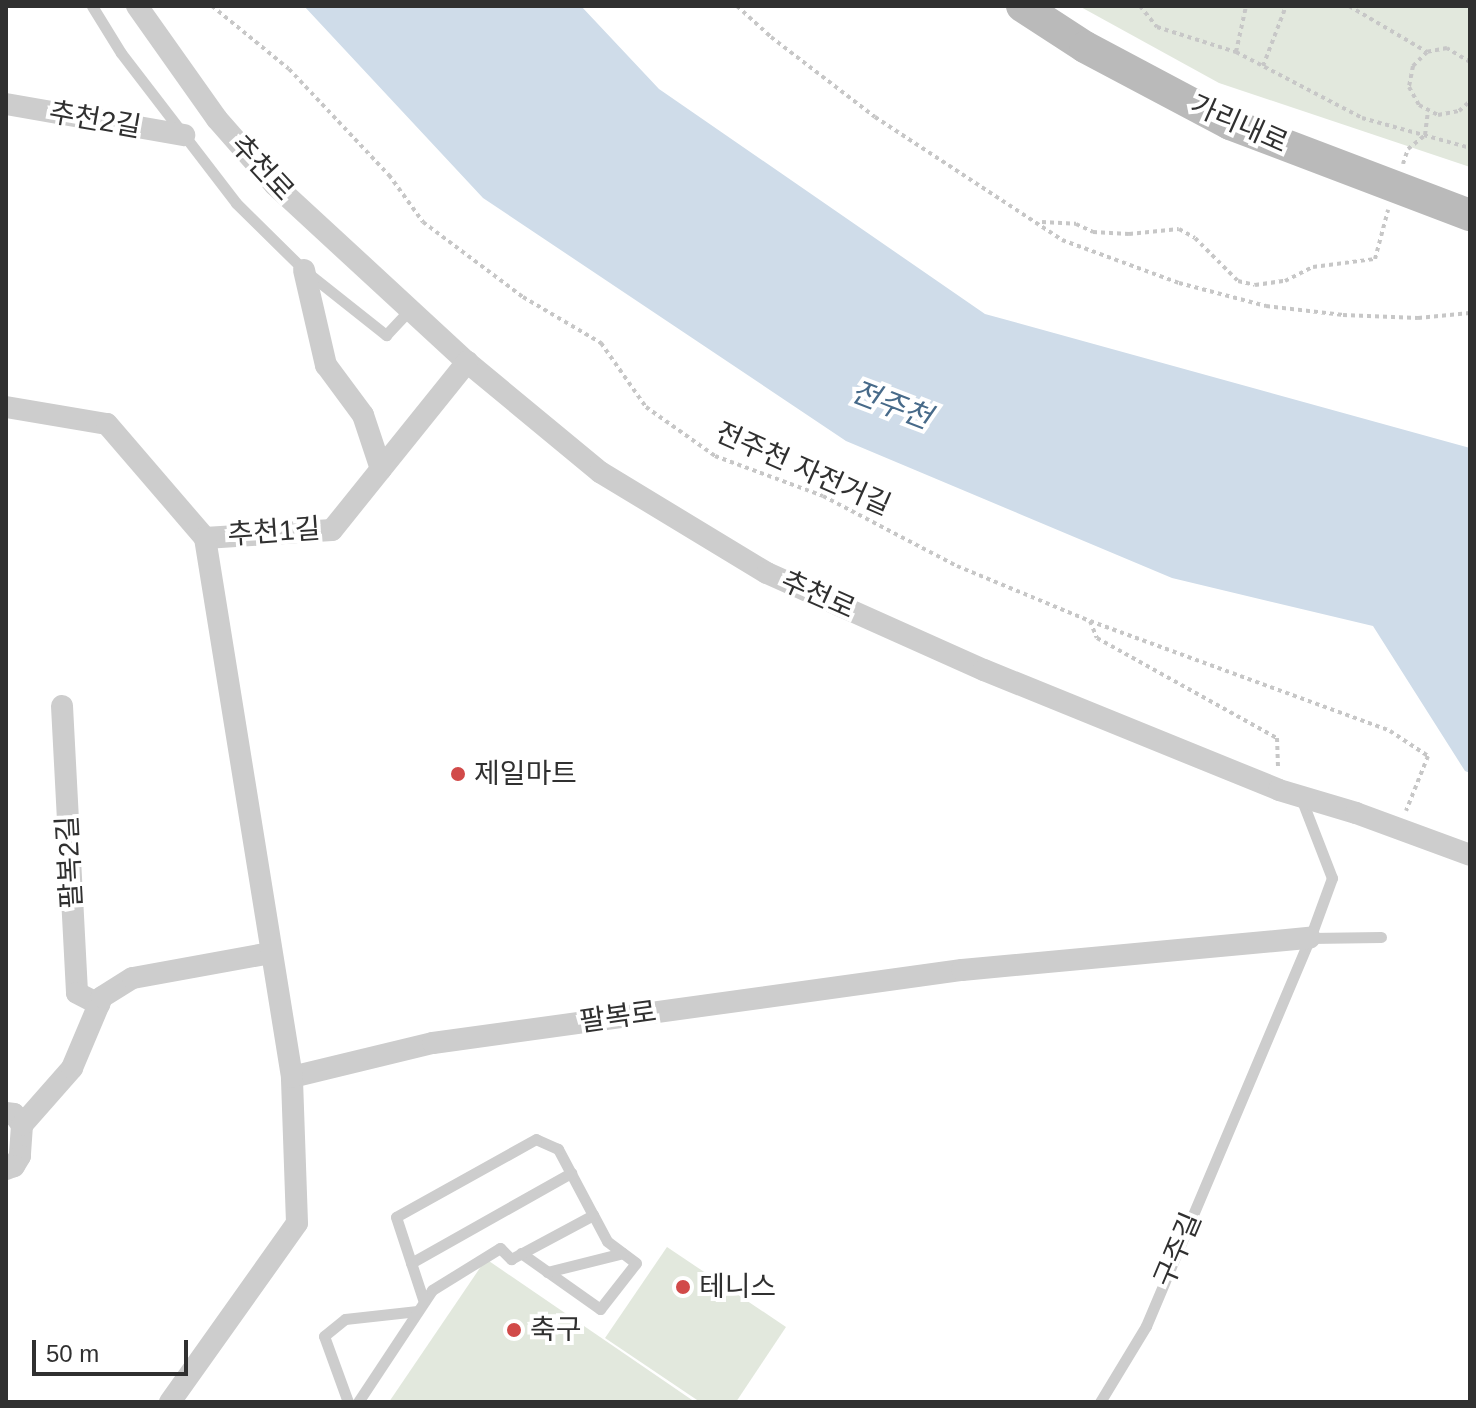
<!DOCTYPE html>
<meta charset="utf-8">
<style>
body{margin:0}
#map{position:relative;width:1476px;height:1408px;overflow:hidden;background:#fff;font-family:Arial,"Noto Sans KR",sans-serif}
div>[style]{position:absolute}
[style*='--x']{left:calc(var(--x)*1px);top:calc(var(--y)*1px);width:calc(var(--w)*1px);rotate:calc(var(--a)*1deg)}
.green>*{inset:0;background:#e2e8dd}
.water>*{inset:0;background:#cfdce9}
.path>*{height:4px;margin-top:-2px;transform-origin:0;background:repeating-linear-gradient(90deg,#c7c7c7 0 4px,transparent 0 8px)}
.lane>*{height:11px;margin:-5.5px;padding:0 5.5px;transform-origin:5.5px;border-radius:5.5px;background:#cdcdcd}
.street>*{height:22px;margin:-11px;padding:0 11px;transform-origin:11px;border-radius:11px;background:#cdcdcd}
.secondary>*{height:32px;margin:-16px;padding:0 16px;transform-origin:16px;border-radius:16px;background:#bababa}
.dots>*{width:22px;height:22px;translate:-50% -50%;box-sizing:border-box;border:4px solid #fff;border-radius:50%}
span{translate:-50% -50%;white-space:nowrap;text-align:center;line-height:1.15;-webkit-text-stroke:8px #fff;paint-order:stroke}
.street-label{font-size:28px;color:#303030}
.poi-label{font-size:28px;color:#303030}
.left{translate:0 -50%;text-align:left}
.water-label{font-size:30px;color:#476a89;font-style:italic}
.frame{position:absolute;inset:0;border:8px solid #303030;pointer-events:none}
.scale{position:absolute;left:32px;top:1340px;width:156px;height:36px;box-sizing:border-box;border:4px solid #303030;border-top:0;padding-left:10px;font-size:24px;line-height:28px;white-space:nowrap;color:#303030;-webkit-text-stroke:6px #fff;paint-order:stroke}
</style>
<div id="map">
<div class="green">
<div style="clip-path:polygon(1079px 6px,1470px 6px,1470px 167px,1219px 83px)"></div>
<div style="clip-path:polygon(667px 1247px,786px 1327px,736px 1402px,700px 1402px,605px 1338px)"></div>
<div style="clip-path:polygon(486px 1259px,695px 1402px,389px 1402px)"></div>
</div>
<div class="water">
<div style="clip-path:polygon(304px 6px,581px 6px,659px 89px,985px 314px,1470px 448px,1470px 773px,1465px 771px,1373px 626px,1172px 578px,846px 441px,483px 198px)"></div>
</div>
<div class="path">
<div style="--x:212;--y:6;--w:99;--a:39.3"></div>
<div style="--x:289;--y:69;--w:146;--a:46.7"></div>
<div style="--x:389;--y:175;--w:58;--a:54.1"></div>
<div style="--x:423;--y:222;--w:125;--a:36.9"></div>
<div style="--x:523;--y:297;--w:91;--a:30.5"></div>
<div style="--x:601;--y:343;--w:78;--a:54.9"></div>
<div style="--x:646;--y:407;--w:85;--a:35.4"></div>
<div style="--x:715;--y:456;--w:115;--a:20.3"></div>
<div style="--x:823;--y:496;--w:151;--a:27.6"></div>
<div style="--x:957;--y:566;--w:144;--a:22.5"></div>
<div style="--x:1090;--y:621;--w:320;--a:20.1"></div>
<div style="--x:1390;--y:731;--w:45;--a:33.3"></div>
<div style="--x:1428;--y:756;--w:59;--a:111.8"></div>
<div style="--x:737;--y:6;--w:46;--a:42.4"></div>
<div style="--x:771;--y:37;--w:131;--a:37.6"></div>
<div style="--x:875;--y:117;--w:224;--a:33.3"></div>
<div style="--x:1062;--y:240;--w:125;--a:20.2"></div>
<div style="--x:1179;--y:283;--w:90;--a:14.8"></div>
<div style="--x:1266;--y:306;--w:78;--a:6.7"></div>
<div style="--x:1343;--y:315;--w:75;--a:2.3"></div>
<div style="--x:1418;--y:318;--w:52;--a:-5.5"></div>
<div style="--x:1140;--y:6;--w:27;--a:51"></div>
<div style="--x:1157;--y:27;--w:83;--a:17.6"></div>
<div style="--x:1236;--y:52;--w:142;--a:27.6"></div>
<div style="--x:1362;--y:118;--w:112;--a:15.5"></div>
<div style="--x:1349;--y:6;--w:91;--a:30.5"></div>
<div style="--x:1236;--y:52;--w:47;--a:-77.7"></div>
<div style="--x:1470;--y:62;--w:27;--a:-149"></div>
<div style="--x:1447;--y:48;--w:20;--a:169"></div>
<div style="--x:1427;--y:52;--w:20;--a:135"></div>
<div style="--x:1413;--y:66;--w:21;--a:101"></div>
<div style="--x:1409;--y:87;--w:21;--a:61"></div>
<div style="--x:1419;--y:105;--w:21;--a:28"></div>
<div style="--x:1438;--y:115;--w:21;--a:-11"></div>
<div style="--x:1459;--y:111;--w:15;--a:-42"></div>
<div style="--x:1263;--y:66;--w:64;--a:-69"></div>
<div style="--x:1403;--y:164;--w:16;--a:-72"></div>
<div style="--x:1408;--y:149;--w:22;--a:-39"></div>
<div style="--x:1425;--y:135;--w:23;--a:-83"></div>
<div style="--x:1042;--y:222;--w:34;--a:3"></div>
<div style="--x:1076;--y:224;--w:19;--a:25"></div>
<div style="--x:1093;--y:232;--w:36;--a:3"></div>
<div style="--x:1129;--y:234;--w:50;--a:-5.7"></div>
<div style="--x:1179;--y:229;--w:18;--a:29"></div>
<div style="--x:1195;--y:238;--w:61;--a:45"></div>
<div style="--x:1238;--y:281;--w:17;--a:13"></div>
<div style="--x:1255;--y:285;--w:30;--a:-8"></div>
<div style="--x:1285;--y:281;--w:31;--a:-27"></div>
<div style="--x:1313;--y:267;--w:63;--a:-7.4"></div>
<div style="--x:1375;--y:259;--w:51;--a:-75.1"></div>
<div style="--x:1090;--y:621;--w:18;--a:68"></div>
<div style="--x:1097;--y:638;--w:206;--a:29.1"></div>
<div style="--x:1277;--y:738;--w:29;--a:88"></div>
</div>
<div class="lane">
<div style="--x:92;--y:6;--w:55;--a:58.3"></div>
<div style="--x:121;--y:53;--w:189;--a:52.5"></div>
<div style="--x:236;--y:203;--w:95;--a:44.6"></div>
<div style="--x:304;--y:270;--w:105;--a:38.4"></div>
<div style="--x:386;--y:335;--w:34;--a:-47"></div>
<div style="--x:1310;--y:938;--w:71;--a:-0.8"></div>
<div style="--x:521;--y:1253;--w:97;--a:35.3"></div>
<div style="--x:600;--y:1309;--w:58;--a:-52"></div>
<div style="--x:636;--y:1263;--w:36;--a:-143"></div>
<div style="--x:607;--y:1241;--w:30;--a:-118"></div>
<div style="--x:411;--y:1263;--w:184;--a:-29.4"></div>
<div style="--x:547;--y:1272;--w:78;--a:-14"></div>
<div style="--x:348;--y:1402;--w:70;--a:-110"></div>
<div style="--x:324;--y:1336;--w:27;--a:-39"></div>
<div style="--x:345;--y:1319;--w:73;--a:-6.3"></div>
<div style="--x:358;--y:1402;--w:134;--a:-56.5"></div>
<div style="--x:432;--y:1290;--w:80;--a:-31.7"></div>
<div style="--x:500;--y:1248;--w:16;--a:45"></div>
<div style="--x:511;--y:1259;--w:93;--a:-28.2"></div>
<div style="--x:593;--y:1215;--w:75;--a:-117.9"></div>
<div style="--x:558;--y:1149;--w:24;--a:-156"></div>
<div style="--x:536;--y:1139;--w:160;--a:150.9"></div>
<div style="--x:396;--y:1217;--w:89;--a:71.8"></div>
<div style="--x:1100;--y:1402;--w:89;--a:-58.8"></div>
<div style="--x:1146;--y:1326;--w:421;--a:-67.1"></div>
<div style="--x:1310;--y:938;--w:64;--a:-69.9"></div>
<div style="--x:1332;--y:878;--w:86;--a:-111.2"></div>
</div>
<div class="street">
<div style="--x:137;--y:6;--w:138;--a:54.7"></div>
<div style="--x:217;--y:119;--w:88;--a:48.7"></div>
<div style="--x:275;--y:185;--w:261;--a:42.7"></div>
<div style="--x:467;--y:362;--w:173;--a:39.6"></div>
<div style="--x:600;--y:472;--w:195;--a:31.2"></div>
<div style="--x:767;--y:573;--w:238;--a:24.1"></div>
<div style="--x:984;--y:670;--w:318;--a:22.1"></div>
<div style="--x:1279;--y:790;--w:80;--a:16.6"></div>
<div style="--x:1356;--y:813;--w:121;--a:20.2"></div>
<div style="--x:6;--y:104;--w:181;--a:9.9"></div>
<div style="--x:304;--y:270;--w:98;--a:77"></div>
<div style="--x:326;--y:365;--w:62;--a:53.5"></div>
<div style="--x:363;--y:415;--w:57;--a:71.6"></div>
<div style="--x:6;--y:407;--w:102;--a:9.6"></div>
<div style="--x:107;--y:424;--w:150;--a:49.3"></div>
<div style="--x:205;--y:538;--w:127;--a:-3.6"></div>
<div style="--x:332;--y:530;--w:216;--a:-51.2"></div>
<div style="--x:62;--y:706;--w:287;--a:87"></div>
<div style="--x:77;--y:993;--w:25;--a:27"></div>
<div style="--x:292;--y:1077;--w:145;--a:-13.6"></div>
<div style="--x:433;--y:1043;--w:534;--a:-7.86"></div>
<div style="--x:962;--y:970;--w:349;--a:-5.3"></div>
<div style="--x:6;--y:1113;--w:8;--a:7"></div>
<div style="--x:14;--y:1114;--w:14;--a:54"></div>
<div style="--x:22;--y:1125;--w:31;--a:94"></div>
<div style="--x:20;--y:1156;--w:12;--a:121"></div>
<div style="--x:14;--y:1166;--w:9;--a:159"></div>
<div style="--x:22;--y:1125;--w:76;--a:-48.7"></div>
<div style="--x:72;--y:1068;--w:77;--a:-67.1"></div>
<div style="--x:102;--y:997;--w:36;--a:-32"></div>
<div style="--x:133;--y:978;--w:139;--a:-10.3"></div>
<div style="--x:170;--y:1402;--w:219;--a:-54.6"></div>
<div style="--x:297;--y:1223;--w:146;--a:-92"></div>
<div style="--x:292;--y:1077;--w:546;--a:-99.17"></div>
</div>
<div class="secondary">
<div style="--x:1022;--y:6;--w:75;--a:33.1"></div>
<div style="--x:1085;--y:47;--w:164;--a:28"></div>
<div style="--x:1230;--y:124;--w:257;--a:20.8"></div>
</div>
<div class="dots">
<div style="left:458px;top:774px;background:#d14a49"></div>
<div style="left:683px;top:1287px;background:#d14a49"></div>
<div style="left:514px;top:1330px;background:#d14a49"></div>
</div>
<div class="street-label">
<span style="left:95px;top:120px;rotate:10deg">추천2길</span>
<span style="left:1239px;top:124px;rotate:24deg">가리내로</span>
<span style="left:262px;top:168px;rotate:47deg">추천로</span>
<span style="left:803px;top:469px;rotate:24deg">전주천 자전거길</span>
<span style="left:274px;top:532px;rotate:-4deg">추천1길</span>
<span style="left:818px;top:595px;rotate:24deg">추천로</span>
<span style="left:70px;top:862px;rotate:-93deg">팔복2길</span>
<span style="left:618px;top:1017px;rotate:-8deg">팔복로</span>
<span style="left:1178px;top:1250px;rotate:-67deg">구주길</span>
</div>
<div class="poi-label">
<span class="left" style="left:474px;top:774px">제일마트</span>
<span class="left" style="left:699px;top:1287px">테니스</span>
<span class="left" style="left:530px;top:1330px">축구</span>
</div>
<div class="water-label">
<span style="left:891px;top:405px;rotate:21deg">전주천</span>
</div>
<div class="frame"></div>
<div class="scale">50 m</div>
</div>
